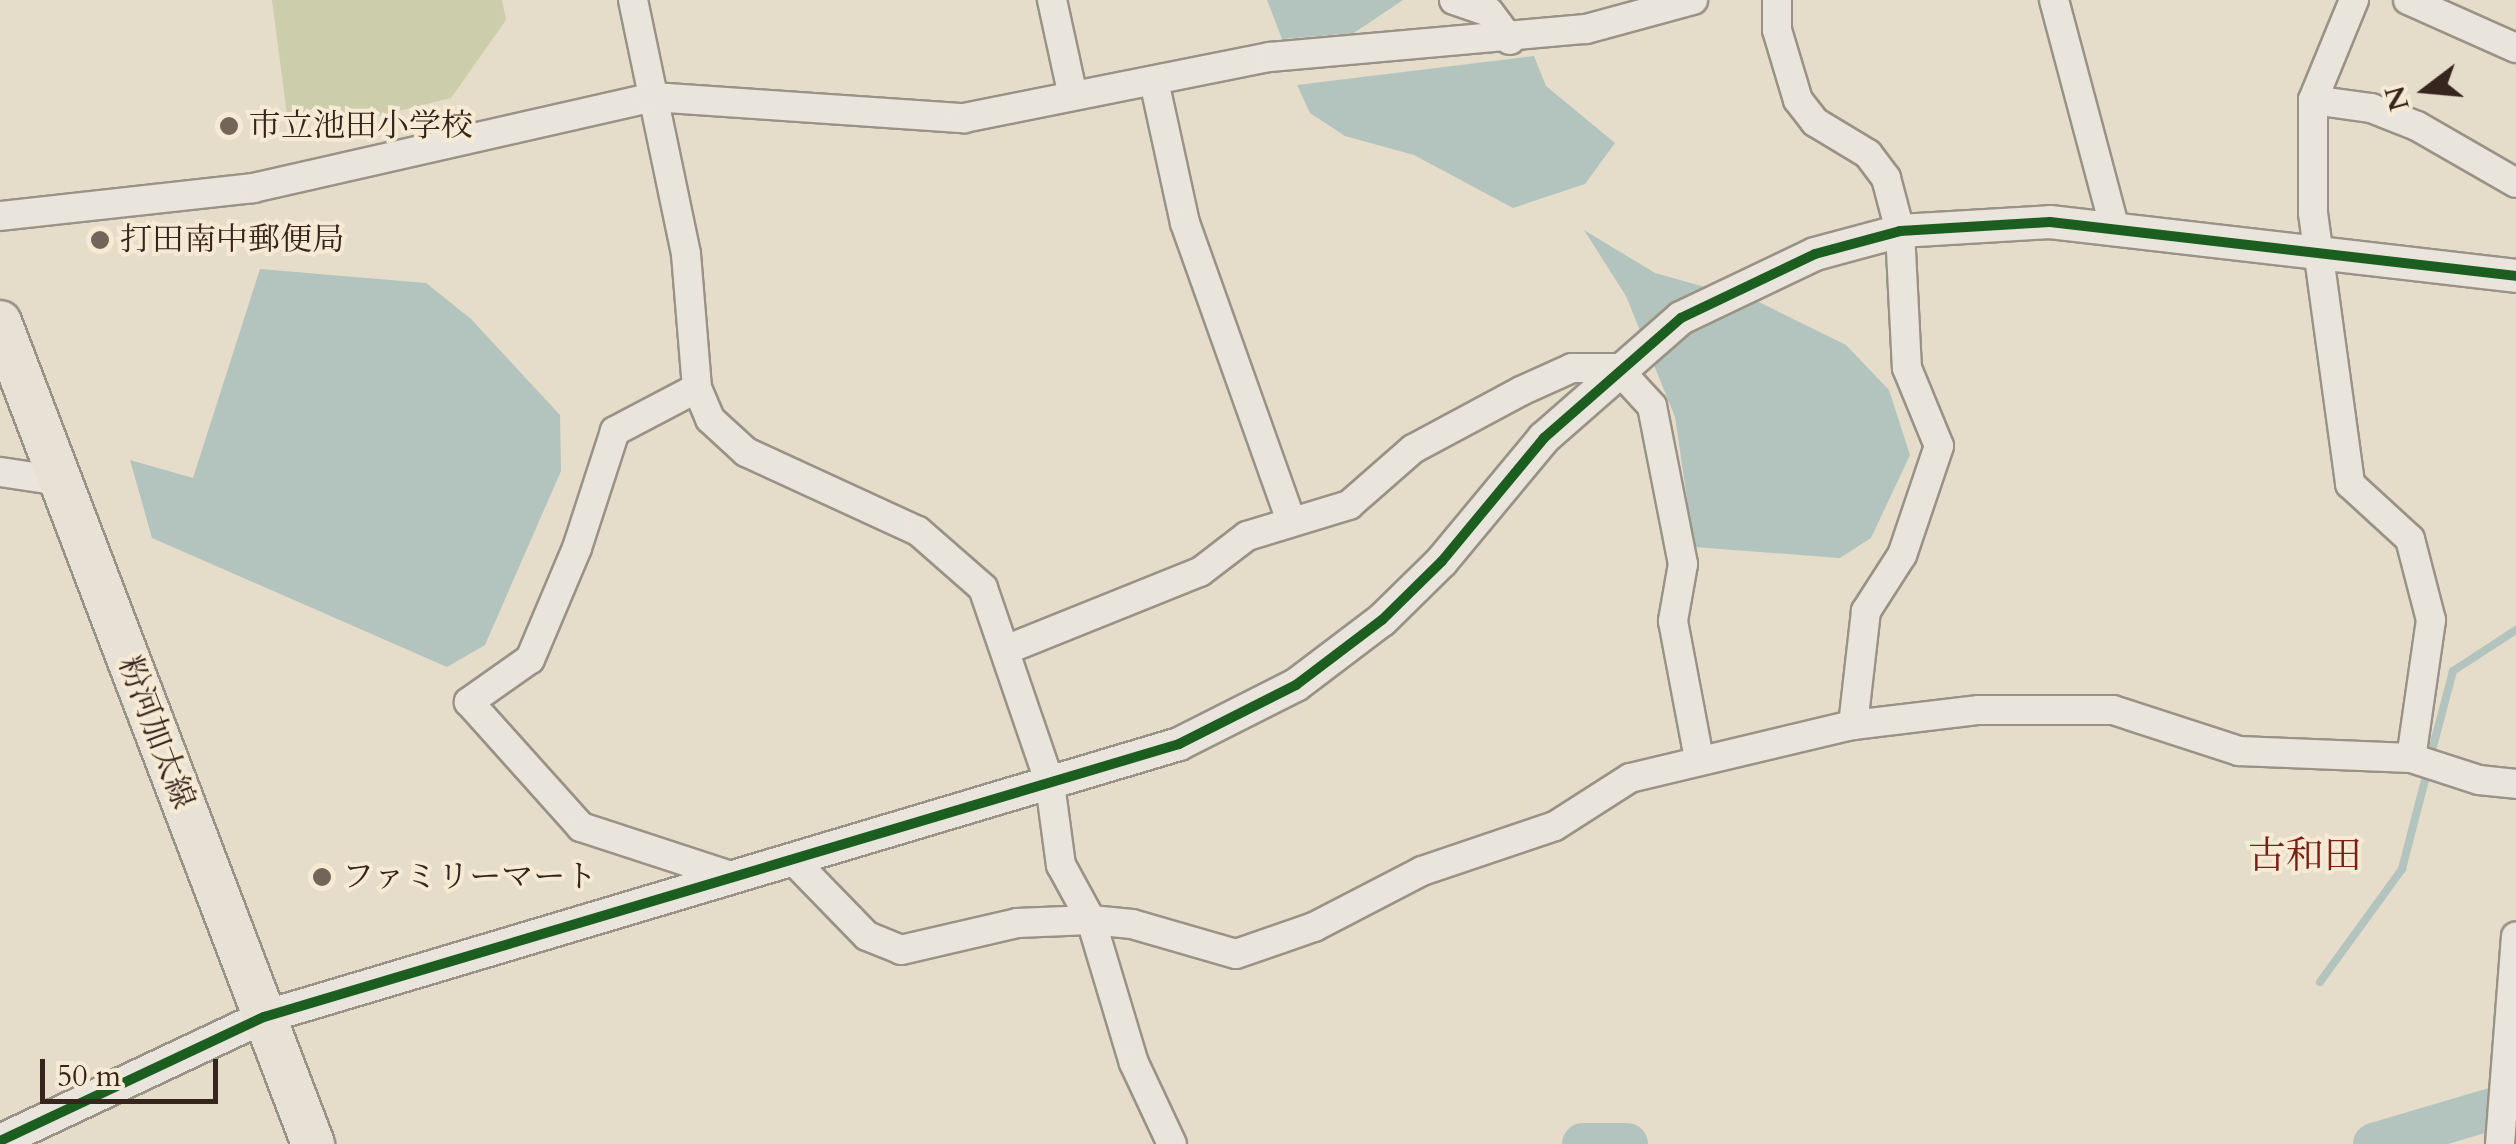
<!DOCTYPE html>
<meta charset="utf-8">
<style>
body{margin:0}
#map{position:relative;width:2516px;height:1144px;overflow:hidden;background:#e5dcc9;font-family:Cardo,"Noto Serif JP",serif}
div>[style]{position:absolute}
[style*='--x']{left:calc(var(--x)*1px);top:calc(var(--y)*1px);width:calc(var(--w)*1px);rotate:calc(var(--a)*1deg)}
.green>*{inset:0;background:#ccceab}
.water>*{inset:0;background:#b3c4be}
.stream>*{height:8px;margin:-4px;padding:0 4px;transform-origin:4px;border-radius:4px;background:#b3c4be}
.river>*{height:42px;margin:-21px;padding:0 21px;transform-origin:21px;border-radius:21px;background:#b3c4be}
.roads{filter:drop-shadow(2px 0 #999286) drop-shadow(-2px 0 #999286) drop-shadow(0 2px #999286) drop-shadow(0 -2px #999286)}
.minor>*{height:28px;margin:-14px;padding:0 14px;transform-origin:14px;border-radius:14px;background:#eae5dc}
.tertiary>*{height:32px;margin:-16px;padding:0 16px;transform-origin:16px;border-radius:16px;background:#eae5dc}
.primary>*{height:42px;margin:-21px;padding:0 21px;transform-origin:21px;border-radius:21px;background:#e7e1d6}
.cycleway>*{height:10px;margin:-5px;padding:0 5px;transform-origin:5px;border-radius:5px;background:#1b5e20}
.dots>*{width:28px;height:28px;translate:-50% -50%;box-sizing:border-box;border:5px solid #f6ead4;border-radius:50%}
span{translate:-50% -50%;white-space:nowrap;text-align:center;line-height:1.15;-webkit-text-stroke:8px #f6ead4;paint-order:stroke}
.poi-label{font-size:32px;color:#36251d}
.left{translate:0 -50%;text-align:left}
.street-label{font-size:32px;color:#36251d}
.quarter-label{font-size:38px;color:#7a1f14}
.north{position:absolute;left:2376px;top:40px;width:100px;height:100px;-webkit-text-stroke:8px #f6ead4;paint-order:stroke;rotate:254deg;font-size:28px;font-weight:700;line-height:40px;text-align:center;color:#36251d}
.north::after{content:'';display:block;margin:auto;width:35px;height:45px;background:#36251d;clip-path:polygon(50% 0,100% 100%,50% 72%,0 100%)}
.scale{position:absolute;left:40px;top:1059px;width:178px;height:45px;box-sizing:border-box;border:5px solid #36251d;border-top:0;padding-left:12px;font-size:30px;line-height:35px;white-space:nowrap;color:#36251d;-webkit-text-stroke:8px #f6ead4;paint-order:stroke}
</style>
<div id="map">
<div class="green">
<div style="clip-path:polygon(272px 0,502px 0,506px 20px,451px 98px,362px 120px,287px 115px)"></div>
</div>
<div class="water">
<div style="clip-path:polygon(1267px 0,1403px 0,1354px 33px,1282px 39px)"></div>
<div style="clip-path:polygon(1534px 56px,1546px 86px,1615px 143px,1585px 184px,1513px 208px,1414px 155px,1345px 136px,1310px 113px,1297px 85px)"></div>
<div style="clip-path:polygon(1584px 230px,1655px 273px,1759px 302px,1846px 345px,1889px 390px,1910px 455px,1871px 538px,1840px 558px,1694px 547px,1675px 417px,1626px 296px)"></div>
<div style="clip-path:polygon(260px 269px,426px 283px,471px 319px,560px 415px,561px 471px,485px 645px,447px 667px,152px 538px,130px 460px,193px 478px)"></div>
</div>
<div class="stream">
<div style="--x:2430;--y:758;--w:90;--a:-75.2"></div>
<div style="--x:2453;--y:671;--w:75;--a:-33.1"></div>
<div style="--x:2320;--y:982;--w:140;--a:-54"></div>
<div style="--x:2402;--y:869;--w:100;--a:-75.5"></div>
</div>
<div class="river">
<div style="--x:1583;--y:1144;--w:44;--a:0"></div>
<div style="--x:2374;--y:1144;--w:148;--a:-16.5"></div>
</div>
<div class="roads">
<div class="minor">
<div style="--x:633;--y:0;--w:259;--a:78.2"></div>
<div style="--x:686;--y:254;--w:134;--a:85.3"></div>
<div style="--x:697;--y:388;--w:34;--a:67"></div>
<div style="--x:710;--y:419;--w:49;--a:42.5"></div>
<div style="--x:746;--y:452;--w:189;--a:24.7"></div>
<div style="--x:918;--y:531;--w:86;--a:41.2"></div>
<div style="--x:983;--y:588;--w:207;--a:71.1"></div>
<div style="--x:1050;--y:784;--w:82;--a:82.3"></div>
<div style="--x:1061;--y:865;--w:63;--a:61.4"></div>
<div style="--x:1091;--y:920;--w:149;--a:73.3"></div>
<div style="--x:1134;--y:1063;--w:89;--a:64.9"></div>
<div style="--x:1052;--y:0;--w:94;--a:77.7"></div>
<div style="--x:1454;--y:0;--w:37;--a:19"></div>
<div style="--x:1489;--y:12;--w:35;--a:53"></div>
<div style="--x:1777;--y:0;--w:30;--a:90"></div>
<div style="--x:1777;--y:30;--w:73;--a:73.3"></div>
<div style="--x:1798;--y:100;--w:28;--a:52"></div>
<div style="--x:1815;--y:122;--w:62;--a:31.1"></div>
<div style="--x:1868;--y:154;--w:30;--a:53"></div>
<div style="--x:1886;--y:178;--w:55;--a:75.2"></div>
<div style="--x:1900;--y:231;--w:137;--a:87.1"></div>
<div style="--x:1907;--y:368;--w:84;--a:67.7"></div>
<div style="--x:1939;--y:446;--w:115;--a:108.7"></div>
<div style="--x:1902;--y:555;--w:67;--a:122.7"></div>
<div style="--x:1866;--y:611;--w:115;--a:96.5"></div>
<div style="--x:2054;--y:0;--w:233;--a:75.1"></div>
<div style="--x:2354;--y:0;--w:108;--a:112.3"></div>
<div style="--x:2313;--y:100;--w:113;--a:90"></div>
<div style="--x:2313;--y:213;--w:274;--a:82.2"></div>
<div style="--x:2350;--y:484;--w:81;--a:42.5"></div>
<div style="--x:2410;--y:539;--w:84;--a:75.5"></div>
<div style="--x:2431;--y:620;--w:139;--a:98.2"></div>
<div style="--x:2408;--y:0;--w:118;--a:24"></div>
<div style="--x:1154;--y:81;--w:145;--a:77.7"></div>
<div style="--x:1185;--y:223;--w:315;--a:70.4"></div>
<div style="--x:2313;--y:100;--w:59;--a:7.9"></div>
<div style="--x:2371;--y:108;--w:49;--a:21.4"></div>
<div style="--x:2417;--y:126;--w:114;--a:29.9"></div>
<div style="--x:0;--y:216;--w:255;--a:-6.3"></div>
<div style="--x:253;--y:188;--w:409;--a:-12.8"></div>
<div style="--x:652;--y:97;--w:313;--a:3.9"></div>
<div style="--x:964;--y:118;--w:312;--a:-11.3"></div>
<div style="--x:1270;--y:57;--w:317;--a:-5.1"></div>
<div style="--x:1586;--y:29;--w:111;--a:-15.2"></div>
<div style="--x:697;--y:388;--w:93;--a:152.3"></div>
<div style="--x:615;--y:431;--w:123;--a:108"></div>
<div style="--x:577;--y:548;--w:121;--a:112.9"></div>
<div style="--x:530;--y:659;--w:75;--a:144.8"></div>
<div style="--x:469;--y:702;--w:168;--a:48.1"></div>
<div style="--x:581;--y:827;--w:155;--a:18.1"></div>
<div style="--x:0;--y:472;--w:61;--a:8.5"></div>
<div style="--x:1008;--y:649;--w:207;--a:-21.9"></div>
<div style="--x:1200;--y:572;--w:59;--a:-37.5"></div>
<div style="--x:1247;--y:536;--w:107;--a:-16.9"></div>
<div style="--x:1349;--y:505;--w:85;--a:-41.2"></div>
<div style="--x:1413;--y:449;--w:123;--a:-28.2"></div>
<div style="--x:1521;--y:391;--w:56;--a:-24.3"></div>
<div style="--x:1572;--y:368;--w:45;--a:0"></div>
<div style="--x:1617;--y:368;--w:52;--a:47.4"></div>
<div style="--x:1652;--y:406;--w:161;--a:78.9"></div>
<div style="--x:1683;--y:564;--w:58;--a:100"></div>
<div style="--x:1673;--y:621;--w:140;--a:79.3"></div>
<div style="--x:792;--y:859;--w:107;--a:45.8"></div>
<div style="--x:867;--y:936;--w:37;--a:22"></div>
<div style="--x:901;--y:950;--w:119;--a:-13.1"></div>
<div style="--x:1017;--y:923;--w:74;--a:-2.3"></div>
<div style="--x:1091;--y:920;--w:41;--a:5.6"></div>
<div style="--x:1132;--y:924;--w:108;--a:16.1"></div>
<div style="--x:1236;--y:954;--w:83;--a:-19.1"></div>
<div style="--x:1314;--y:927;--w:122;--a:-27.4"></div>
<div style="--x:1422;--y:871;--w:140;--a:-18.7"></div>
<div style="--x:1555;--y:826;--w:89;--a:-32.6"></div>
<div style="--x:1630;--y:778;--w:229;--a:-13.4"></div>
<div style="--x:1853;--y:725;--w:127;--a:-6.8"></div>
<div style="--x:1979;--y:710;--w:134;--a:0"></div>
<div style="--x:2113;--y:710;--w:133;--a:18"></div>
<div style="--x:2239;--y:751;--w:172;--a:2.3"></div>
<div style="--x:2411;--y:758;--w:71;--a:17.9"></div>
<div style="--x:2479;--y:780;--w:37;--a:6"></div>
<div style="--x:2500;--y:1144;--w:208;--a:-85.6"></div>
</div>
<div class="tertiary">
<div style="--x:0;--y:1141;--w:292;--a:-25.2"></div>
<div style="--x:264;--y:1017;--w:955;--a:-16.61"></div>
<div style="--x:1179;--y:744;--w:131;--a:-26.8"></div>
<div style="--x:1296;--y:685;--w:108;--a:-37.1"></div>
<div style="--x:1382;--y:620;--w:84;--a:-44.5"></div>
<div style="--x:1442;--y:561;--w:160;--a:-50.3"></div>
<div style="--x:1544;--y:438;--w:182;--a:-41.2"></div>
<div style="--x:1681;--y:318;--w:148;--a:-25.5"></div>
<div style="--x:1815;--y:254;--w:88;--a:-15.1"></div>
<div style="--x:1900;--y:231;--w:150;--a:-3.4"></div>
<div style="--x:2050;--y:222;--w:469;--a:6.6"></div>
</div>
<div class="primary">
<div style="--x:0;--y:322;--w:880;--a:69.15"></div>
</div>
</div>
<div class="cycleway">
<div style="--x:0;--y:1141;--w:292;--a:-25.2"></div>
<div style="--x:264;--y:1017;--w:955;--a:-16.61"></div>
<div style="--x:1179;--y:744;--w:131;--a:-26.8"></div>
<div style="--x:1296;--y:685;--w:108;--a:-37.1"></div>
<div style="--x:1382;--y:620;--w:84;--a:-44.5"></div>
<div style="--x:1442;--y:561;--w:160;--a:-50.3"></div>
<div style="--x:1544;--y:438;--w:182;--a:-41.2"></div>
<div style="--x:1681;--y:318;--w:148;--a:-25.5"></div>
<div style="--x:1815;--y:254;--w:88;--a:-15.1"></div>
<div style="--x:1900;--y:231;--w:150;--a:-3.4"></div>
<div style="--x:2050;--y:222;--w:469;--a:6.6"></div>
</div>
<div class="dots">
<div style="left:229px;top:126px;background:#736559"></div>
<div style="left:100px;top:240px;background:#736559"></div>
<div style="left:322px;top:877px;background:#736559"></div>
</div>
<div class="poi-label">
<span class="left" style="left:249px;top:126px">市立池田小学校</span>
<span class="left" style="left:120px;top:240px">打田南中郵便局</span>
<span class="left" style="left:342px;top:877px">ファミリーマート</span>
</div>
<div class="street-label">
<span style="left:156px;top:733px;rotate:69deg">粉河加太線</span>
</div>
<div class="quarter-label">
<span style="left:2305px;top:857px">古和田</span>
</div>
<div class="north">N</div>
<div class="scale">50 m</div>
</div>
